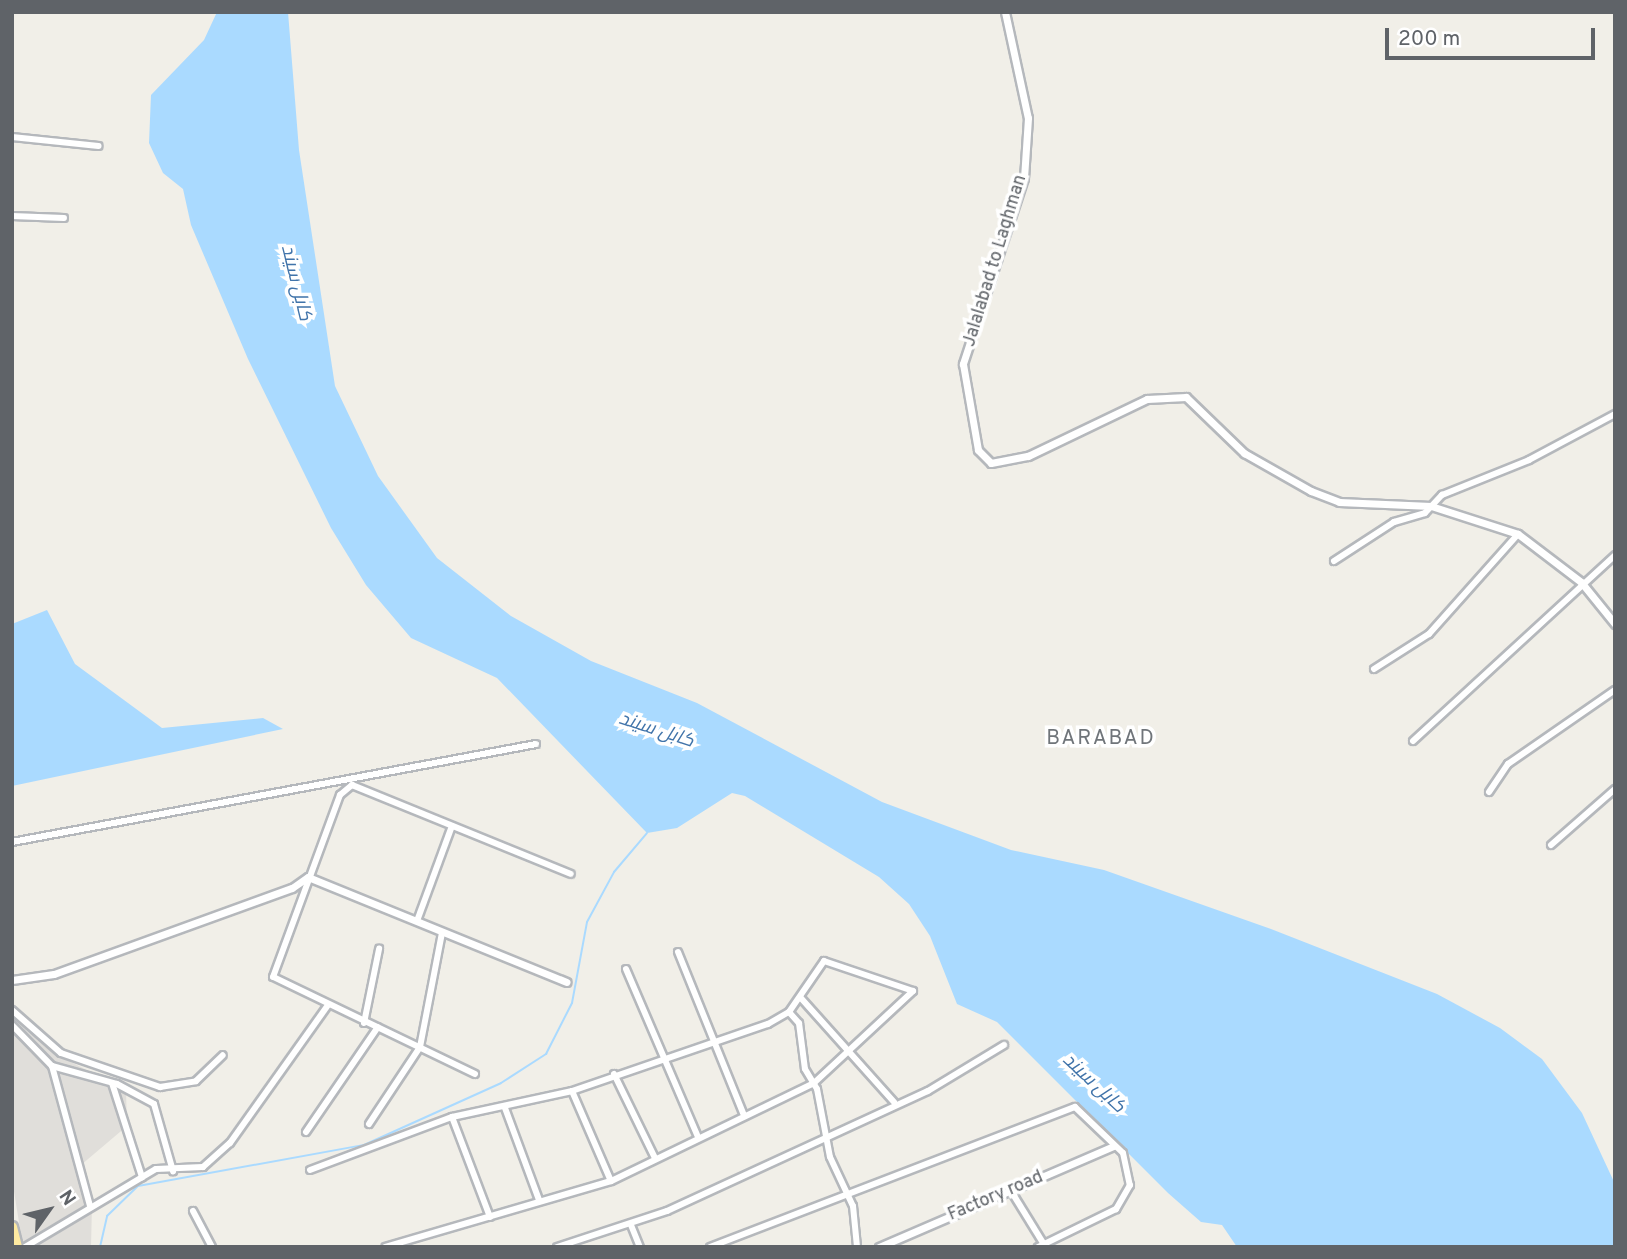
<!DOCTYPE html>
<meta charset="utf-8">
<style>
body{margin:0}
#map{position:relative;width:1627px;height:1259px;overflow:hidden;background:#f1efe8;font-family:Overpass,Cairo,sans-serif}
div>[style]{position:absolute}
[style*='--x']{left:calc(var(--x)*1px);top:calc(var(--y)*1px);width:calc(var(--w)*1px);rotate:calc(var(--a)*1deg)}
.industrial>*{inset:0;background:#e0deda}
.water>*{inset:0;background:#aadaff}
.stream>*{height:2px;margin:-1px;padding:0 1px;transform-origin:1px;border-radius:1px;background:#aadaff}
.roads{filter:drop-shadow(2px 0 #b5b8bc) drop-shadow(-2px 0 #b5b8bc) drop-shadow(0 2px #b5b8bc) drop-shadow(0 -2px #b5b8bc)}
.minor>*{height:6px;margin:-3px;padding:0 3px;transform-origin:3px;border-radius:3px;background:#fff}
.tertiary>*{height:7px;margin:-3.5px;padding:0 3.5px;transform-origin:3.5px;border-radius:3.5px;background:#fff}
.trunk>*{height:10px;margin:-5px;padding:0 5px;transform-origin:5px;border-radius:5px;background:#feeaa1}
span{translate:-50% -50%;white-space:nowrap;text-align:center;line-height:1.15;-webkit-text-stroke:7px #fff;paint-order:stroke}
.street-label{font-size:18px;color:#5f6368}
.water-label{font-size:19px;color:#4174aa;font-style:italic}
.quarter-label{font-size:21px;color:#70757a;letter-spacing:2px}
.frame{position:absolute;inset:0;border:14px solid #5f6368;pointer-events:none}
.north{position:absolute;left:14px;top:1175px;width:70px;height:70px;-webkit-text-stroke:5px #fff;paint-order:stroke;rotate:56deg;font-size:19px;font-weight:700;line-height:28px;text-align:center;color:#5f6368}
.north::after{content:'';display:block;margin:auto;width:24px;height:32px;background:#5f6368;clip-path:polygon(50% 0,100% 100%,50% 72%,0 100%)}
.scale{position:absolute;left:1385px;top:28px;width:210px;height:32px;box-sizing:border-box;border:4px solid #5f6368;border-top:0;padding-left:9px;font-size:21px;line-height:24px;white-space:nowrap;color:#5f6368;-webkit-text-stroke:5px #fff;paint-order:stroke}
</style>
<div id="map">
<div class="industrial">
<div style="clip-path:polygon(12px 1020px,65px 1059px,126px 1090px,127px 1126px,81px 1165px,92px 1205px,91px 1247px,26px 1247px,22px 1241px,12px 1179px)"></div>
</div>
<div class="water">
<div style="clip-path:polygon(217px 12px,288px 12px,299px 150px,335px 386px,378px 476px,437px 558px,511px 616px,591px 661px,697px 703px,882px 802px,1011px 850px,1104px 870px,1271px 929px,1437px 994px,1500px 1028px,1542px 1059px,1582px 1113px,1615px 1184px,1615px 1247px,1237px 1247px,1222px 1225px,1201px 1222px,1168px 1193px,997px 1022px,957px 1004px,930px 936px,909px 904px,879px 877px,745px 796px,732px 793px,677px 828px,647px 833px,497px 678px,411px 638px,366px 585px,331px 528px,248px 359px,191px 225px,183px 189px,163px 173px,149px 143px,151px 95px,204px 40px)"></div>
<div style="clip-path:polygon(47px 610px,75px 664px,162px 728px,263px 718px,283px 729px,12px 786px,12px 624px)"></div>
</div>
<div class="stream">
<div style="--x:100;--y:1247;--w:32;--a:-77"></div>
<div style="--x:107;--y:1216;--w:43;--a:-44.1"></div>
<div style="--x:138;--y:1186;--w:230;--a:-10.3"></div>
<div style="--x:364;--y:1145;--w:150;--a:-24.3"></div>
<div style="--x:501;--y:1083;--w:54;--a:-32.8"></div>
<div style="--x:546;--y:1054;--w:57;--a:-63"></div>
<div style="--x:572;--y:1003;--w:82;--a:-79.5"></div>
<div style="--x:587;--y:922;--w:57;--a:-61.6"></div>
<div style="--x:614;--y:872;--w:51;--a:-49.8"></div>
</div>
<div class="roads">
<div class="minor">
<div style="--x:12;--y:137;--w:87;--a:5.9"></div>
<div style="--x:12;--y:216;--w:52;--a:2.2"></div>
<div style="--x:1334;--y:561;--w:72;--a:-33"></div>
<div style="--x:1394;--y:522;--w:32;--a:-16"></div>
<div style="--x:1425;--y:513;--w:25;--a:-47"></div>
<div style="--x:1442;--y:495;--w:94;--a:-21.9"></div>
<div style="--x:1529;--y:460;--w:98;--a:-28.1"></div>
<div style="--x:1374;--y:669;--w:65;--a:-32.5"></div>
<div style="--x:1429;--y:634;--w:134;--a:-48.3"></div>
<div style="--x:1413;--y:741;--w:275;--a:-42.6"></div>
<div style="--x:1489;--y:792;--w:34;--a:-56"></div>
<div style="--x:1508;--y:764;--w:130;--a:-34.7"></div>
<div style="--x:12;--y:842;--w:533;--a:-10.59"></div>
<div style="--x:1551;--y:845;--w:85;--a:-41.2"></div>
<div style="--x:417;--y:921;--w:101;--a:-69.8"></div>
<div style="--x:678;--y:952;--w:174;--a:68"></div>
<div style="--x:626;--y:969;--w:181;--a:66.8"></div>
<div style="--x:800;--y:997;--w:141;--a:48.2"></div>
<div style="--x:12;--y:1010;--w:65;--a:41.3"></div>
<div style="--x:61;--y:1053;--w:105;--a:19"></div>
<div style="--x:160;--y:1087;--w:36;--a:-9"></div>
<div style="--x:196;--y:1081;--w:37;--a:-44"></div>
<div style="--x:789;--y:1012;--w:15;--a:48"></div>
<div style="--x:799;--y:1023;--w:46;--a:82.6"></div>
<div style="--x:805;--y:1069;--w:23;--a:59"></div>
<div style="--x:817;--y:1089;--w:69;--a:79.2"></div>
<div style="--x:830;--y:1157;--w:54;--a:64.9"></div>
<div style="--x:853;--y:1206;--w:41;--a:84.4"></div>
<div style="--x:364;--y:1023;--w:76;--a:-78.5"></div>
<div style="--x:12;--y:1025;--w:57;--a:45.7"></div>
<div style="--x:52;--y:1066;--w:67;--a:15.5"></div>
<div style="--x:117;--y:1084;--w:42;--a:28.4"></div>
<div style="--x:154;--y:1104;--w:70;--a:74.2"></div>
<div style="--x:52;--y:1066;--w:145;--a:74.8"></div>
<div style="--x:475;--y:1074;--w:224;--a:-154.3"></div>
<div style="--x:273;--y:977;--w:194;--a:-69.8"></div>
<div style="--x:340;--y:795;--w:16;--a:-40"></div>
<div style="--x:352;--y:785;--w:236;--a:22.1"></div>
<div style="--x:614;--y:1074;--w:93;--a:64"></div>
<div style="--x:112;--y:1083;--w:99;--a:72.3"></div>
<div style="--x:572;--y:1091;--w:98;--a:66.6"></div>
<div style="--x:505;--y:1108;--w:98;--a:69.7"></div>
<div style="--x:452;--y:1117;--w:107;--a:69.2"></div>
<div style="--x:369;--y:1124;--w:92;--a:-56.5"></div>
<div style="--x:420;--y:1047;--w:116;--a:-79.1"></div>
<div style="--x:306;--y:1132;--w:127;--a:-55.6"></div>
<div style="--x:310;--y:1170;--w:152;--a:-20.5"></div>
<div style="--x:452;--y:1117;--w:123;--a:-12.2"></div>
<div style="--x:572;--y:1091;--w:207;--a:-18.9"></div>
<div style="--x:768;--y:1024;--w:24;--a:-30"></div>
<div style="--x:789;--y:1012;--w:62;--a:-55.5"></div>
<div style="--x:824;--y:961;--w:94;--a:18.6"></div>
<div style="--x:913;--y:991;--w:135;--a:137.1"></div>
<div style="--x:814;--y:1083;--w:225;--a:154.2"></div>
<div style="--x:611;--y:1181;--w:235;--a:163.7"></div>
<div style="--x:1011;--y:1191;--w:65;--a:58.3"></div>
<div style="--x:193;--y:1211;--w:41;--a:62.2"></div>
<div style="--x:631;--y:1225;--w:24;--a:68"></div>
<div style="--x:25;--y:1247;--w:152;--a:-30.8"></div>
<div style="--x:156;--y:1169;--w:47;--a:-2.4"></div>
<div style="--x:203;--y:1167;--w:36;--a:-42"></div>
<div style="--x:230;--y:1143;--w:169;--a:-54.6"></div>
<div style="--x:557;--y:1247;--w:116;--a:-18.1"></div>
<div style="--x:667;--y:1211;--w:287;--a:-24.7"></div>
<div style="--x:928;--y:1091;--w:89;--a:-31.2"></div>
<div style="--x:710;--y:1247;--w:391;--a:-21"></div>
<div style="--x:1075;--y:1107;--w:66;--a:43.8"></div>
<div style="--x:1123;--y:1153;--w:33;--a:78"></div>
<div style="--x:1130;--y:1185;--w:28;--a:120"></div>
<div style="--x:1116;--y:1209;--w:87;--a:154"></div>
</div>
<div class="tertiary">
<div style="--x:1005;--y:12;--w:108;--a:77.8"></div>
<div style="--x:1028;--y:118;--w:60;--a:93.8"></div>
<div style="--x:1024;--y:178;--w:196;--a:108.2"></div>
<div style="--x:963;--y:364;--w:87;--a:80.1"></div>
<div style="--x:978;--y:450;--w:18;--a:45"></div>
<div style="--x:991;--y:463;--w:38;--a:-11"></div>
<div style="--x:1028;--y:456;--w:132;--a:-25.6"></div>
<div style="--x:1147;--y:399;--w:39;--a:-3"></div>
<div style="--x:1186;--y:397;--w:81;--a:44"></div>
<div style="--x:1244;--y:453;--w:77;--a:29.6"></div>
<div style="--x:1311;--y:491;--w:30;--a:21"></div>
<div style="--x:1339;--y:502;--w:92;--a:2.5"></div>
<div style="--x:1431;--y:506;--w:91;--a:17.8"></div>
<div style="--x:1518;--y:534;--w:79;--a:37.3"></div>
<div style="--x:1581;--y:582;--w:54;--a:51"></div>
<div style="--x:12;--y:980;--w:42;--a:-8.1"></div>
<div style="--x:54;--y:974;--w:253;--a:-19.9"></div>
<div style="--x:292;--y:888;--w:19;--a:-35"></div>
<div style="--x:308;--y:877;--w:279;--a:22.1"></div>
<div style="--x:879;--y:1247;--w:255;--a:-23.3"></div>
</div>
<div class="trunk">
<div style="--x:12;--y:1227;--w:21;--a:76"></div>
</div>
</div>
<div class="street-label">
<span style="left:996px;top:261px;rotate:-73deg">Jalalabad to Laghman</span>
<span style="left:996px;top:1197px;rotate:-23deg">Factory road</span>
</div>
<div class="water-label">
<span style="left:295px;top:283px;rotate:76deg">کابل سيند</span>
<span style="left:656px;top:731px;rotate:18deg">کابل سيند</span>
<span style="left:1093px;top:1084px;rotate:43deg">کابل سيند</span>
</div>
<div class="quarter-label">
<span style="left:1101px;top:739px">BARABAD</span>
</div>
<div class="frame"></div>
<div class="north">N</div>
<div class="scale">200 m</div>
</div>
